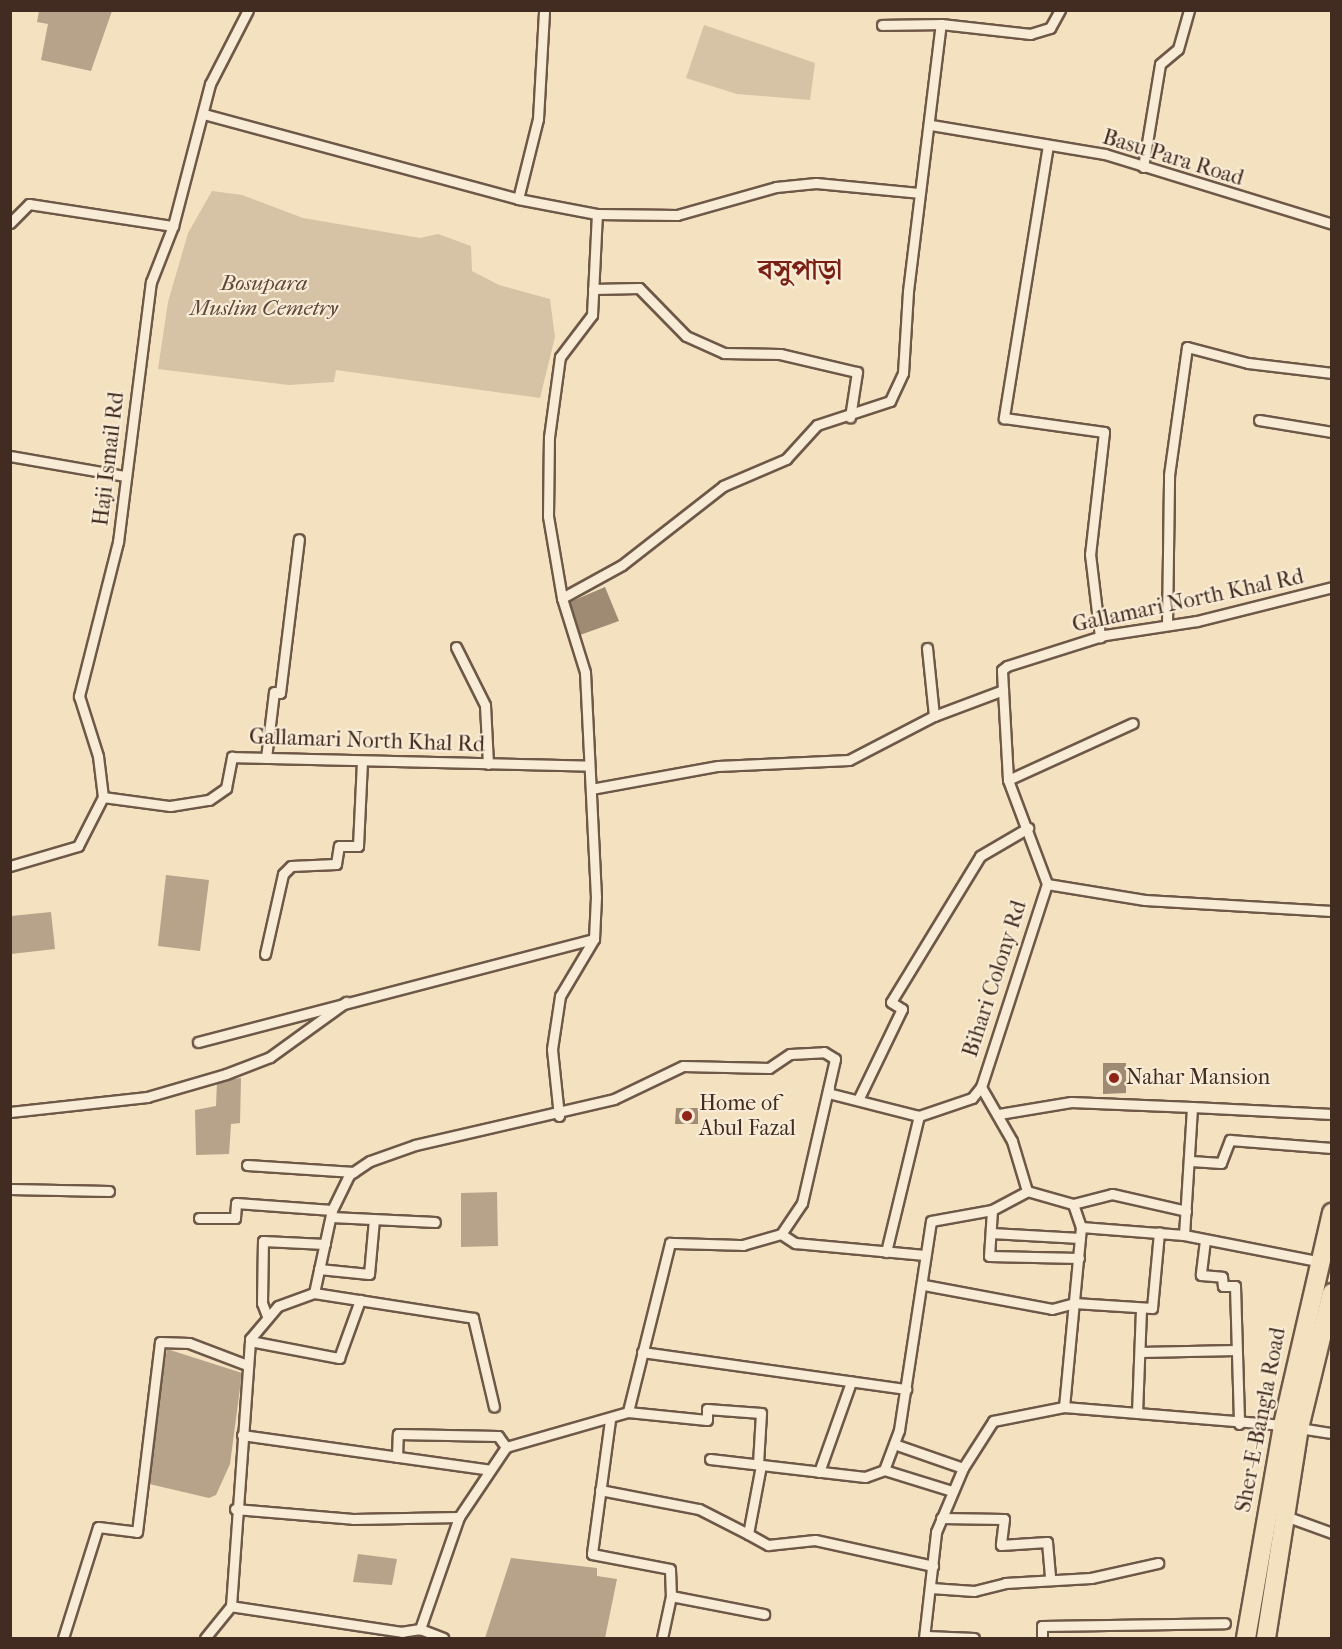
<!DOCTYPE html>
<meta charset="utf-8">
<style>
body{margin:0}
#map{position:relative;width:1342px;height:1649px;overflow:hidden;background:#f4e1c0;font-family:"IM FELL French Canon","Noto Serif Bengali",serif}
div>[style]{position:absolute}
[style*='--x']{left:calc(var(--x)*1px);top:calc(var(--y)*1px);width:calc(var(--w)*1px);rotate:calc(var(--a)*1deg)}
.green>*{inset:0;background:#d6c2a5}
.water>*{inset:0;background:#b7a38a}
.building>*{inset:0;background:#9f8a73}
.roads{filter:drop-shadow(2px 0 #6e5848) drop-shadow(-2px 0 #6e5848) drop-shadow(0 2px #6e5848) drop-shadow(0 -2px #6e5848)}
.street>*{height:9px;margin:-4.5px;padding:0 4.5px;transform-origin:4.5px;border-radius:4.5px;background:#f8ecd6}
.highway>*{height:18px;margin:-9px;padding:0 9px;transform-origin:9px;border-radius:9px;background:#f4e1c0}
.dots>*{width:16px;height:16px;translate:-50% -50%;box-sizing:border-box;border:3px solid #f8ecd6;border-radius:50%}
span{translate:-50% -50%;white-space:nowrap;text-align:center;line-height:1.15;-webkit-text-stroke:4.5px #f8ecd6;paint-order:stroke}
.street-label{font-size:22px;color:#422b20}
.park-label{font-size:22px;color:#60493b;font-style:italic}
.poi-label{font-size:22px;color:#422b20}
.left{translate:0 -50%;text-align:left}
.district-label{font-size:28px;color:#7a1f14;font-weight:700}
.frame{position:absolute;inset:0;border:12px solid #422b20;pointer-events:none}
</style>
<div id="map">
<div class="green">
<div style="clip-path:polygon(704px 25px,815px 63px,810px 100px,737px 94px,686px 78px)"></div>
<div style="clip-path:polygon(212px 191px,242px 195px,303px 218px,420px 238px,438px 234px,471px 246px,472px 271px,499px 285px,550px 299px,555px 337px,540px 398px,336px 370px,334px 382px,289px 385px,158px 369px,168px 302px,188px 233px)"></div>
</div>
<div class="water">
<div style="clip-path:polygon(39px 11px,112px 11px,91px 71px,41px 60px,48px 24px,37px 22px)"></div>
<div style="clip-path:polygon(166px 875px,209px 880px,200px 951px,158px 946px)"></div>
<div style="clip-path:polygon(51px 912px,55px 949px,11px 954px,11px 916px)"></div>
<div style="clip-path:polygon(241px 1078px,240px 1123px,231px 1124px,229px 1154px,196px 1155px,195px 1110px,216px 1106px,217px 1081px)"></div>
<div style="clip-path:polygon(497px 1192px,498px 1246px,461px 1247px,461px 1193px)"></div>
<div style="clip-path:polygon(167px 1349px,242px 1373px,230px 1464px,216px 1495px,209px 1498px,145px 1483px)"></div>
<div style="clip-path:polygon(358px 1554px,397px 1559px,392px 1585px,353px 1582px)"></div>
<div style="clip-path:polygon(511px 1558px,597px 1568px,597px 1576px,617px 1579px,605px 1638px,485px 1638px)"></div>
</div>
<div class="building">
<div style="clip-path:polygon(605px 587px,619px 621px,580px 635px,570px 602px)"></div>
<div style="clip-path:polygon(1103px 1063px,1126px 1063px,1126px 1093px,1103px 1094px)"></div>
<div style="clip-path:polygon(676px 1108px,698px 1108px,698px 1124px,675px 1124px)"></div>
</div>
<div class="roads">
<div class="street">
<div style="--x:882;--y:25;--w:59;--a:-1"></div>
<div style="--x:204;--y:114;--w:325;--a:15.1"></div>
<div style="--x:518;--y:199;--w:80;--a:10.8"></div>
<div style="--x:597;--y:214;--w:80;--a:0.7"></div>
<div style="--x:677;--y:215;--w:103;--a:-15.8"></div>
<div style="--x:776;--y:187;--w:40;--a:-5.7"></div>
<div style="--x:816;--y:183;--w:103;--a:5.5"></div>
<div style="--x:931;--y:125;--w:176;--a:9.5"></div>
<div style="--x:1105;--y:154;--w:238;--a:17.1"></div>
<div style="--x:1048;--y:145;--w:277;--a:99.2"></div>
<div style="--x:1004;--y:418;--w:101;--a:8"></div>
<div style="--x:1104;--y:432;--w:123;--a:96.5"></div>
<div style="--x:1090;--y:554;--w:84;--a:83.1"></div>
<div style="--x:1143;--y:167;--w:104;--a:-80.6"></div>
<div style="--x:1160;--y:64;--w:23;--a:-40"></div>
<div style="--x:1178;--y:49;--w:41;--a:-74.2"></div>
<div style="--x:518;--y:199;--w:82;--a:-76"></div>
<div style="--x:538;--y:119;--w:109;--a:-86.8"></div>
<div style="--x:10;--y:223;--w:27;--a:-45"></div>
<div style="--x:29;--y:204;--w:146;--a:8.7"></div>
<div style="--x:593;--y:289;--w:46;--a:-1.2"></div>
<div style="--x:639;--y:288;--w:67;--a:45.6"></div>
<div style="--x:686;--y:336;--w:42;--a:24.1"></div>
<div style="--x:724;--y:353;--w:56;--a:1"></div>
<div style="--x:780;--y:354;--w:79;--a:13.2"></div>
<div style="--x:857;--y:372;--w:46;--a:98.8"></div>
<div style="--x:1259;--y:420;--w:74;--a:9.3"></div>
<div style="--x:10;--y:456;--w:117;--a:9.9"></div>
<div style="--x:562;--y:598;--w:83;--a:-99.7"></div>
<div style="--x:548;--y:516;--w:79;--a:-89.3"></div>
<div style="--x:549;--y:437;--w:81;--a:-82.2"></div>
<div style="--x:560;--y:357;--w:53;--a:-52.7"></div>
<div style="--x:592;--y:315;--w:101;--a:-87.2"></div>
<div style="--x:1167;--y:625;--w:150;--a:-89.2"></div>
<div style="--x:1169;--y:475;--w:129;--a:-82"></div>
<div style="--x:1187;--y:347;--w:63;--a:14.7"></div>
<div style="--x:1248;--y:363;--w:85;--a:6.8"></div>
<div style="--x:456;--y:647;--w:65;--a:63.4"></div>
<div style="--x:485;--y:705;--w:59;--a:87.1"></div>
<div style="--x:927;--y:648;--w:68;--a:84.1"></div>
<div style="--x:1003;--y:690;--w:90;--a:86.8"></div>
<div style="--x:1008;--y:780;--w:111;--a:69.4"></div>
<div style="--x:1047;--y:884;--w:99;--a:9.3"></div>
<div style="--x:1145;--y:900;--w:187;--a:3.4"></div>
<div style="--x:266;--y:758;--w:66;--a:-83.1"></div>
<div style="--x:274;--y:692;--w:6;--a:9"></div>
<div style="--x:280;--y:693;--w:155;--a:-83"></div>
<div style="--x:1008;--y:780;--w:137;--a:-24.5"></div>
<div style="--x:591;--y:789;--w:129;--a:-10.3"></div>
<div style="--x:718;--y:766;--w:131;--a:-2.6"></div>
<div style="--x:849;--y:760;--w:96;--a:-27.4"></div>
<div style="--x:934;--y:716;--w:74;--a:-20.6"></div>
<div style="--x:1003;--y:690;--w:20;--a:-93"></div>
<div style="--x:1002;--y:670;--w:6;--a:-39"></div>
<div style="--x:1007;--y:666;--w:103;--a:-17.6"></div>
<div style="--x:1105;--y:635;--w:93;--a:-8.7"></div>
<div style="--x:1197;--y:621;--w:139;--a:-14.1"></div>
<div style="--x:103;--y:797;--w:68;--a:7.7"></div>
<div style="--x:170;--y:806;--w:39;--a:-9"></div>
<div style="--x:209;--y:800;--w:21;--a:-35"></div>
<div style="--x:226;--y:788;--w:32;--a:-79"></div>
<div style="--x:232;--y:757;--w:356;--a:1.4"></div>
<div style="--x:10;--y:866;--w:71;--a:-16.4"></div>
<div style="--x:78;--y:846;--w:55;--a:-63"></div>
<div style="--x:103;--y:797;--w:41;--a:-97"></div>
<div style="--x:98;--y:756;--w:63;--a:-107.6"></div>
<div style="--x:79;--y:696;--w:159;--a:-75.8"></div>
<div style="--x:118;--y:542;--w:262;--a:-82.8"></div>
<div style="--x:151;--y:282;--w:60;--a:-68.6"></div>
<div style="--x:173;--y:226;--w:147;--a:-75.4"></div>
<div style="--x:210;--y:84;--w:83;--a:-62.8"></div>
<div style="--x:265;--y:954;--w:82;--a:-77.3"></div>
<div style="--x:283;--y:874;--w:11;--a:-45"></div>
<div style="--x:291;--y:866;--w:45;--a:-2.5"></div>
<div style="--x:336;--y:864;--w:18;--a:-81"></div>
<div style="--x:339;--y:846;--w:19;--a:0"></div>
<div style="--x:358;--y:846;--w:85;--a:-87.3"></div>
<div style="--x:198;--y:1042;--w:409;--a:-14.6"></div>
<div style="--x:981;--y:1087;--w:62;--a:60.1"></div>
<div style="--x:1012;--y:1141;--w:52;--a:73.3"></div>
<div style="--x:1027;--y:1191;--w:48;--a:15.8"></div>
<div style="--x:1073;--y:1204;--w:24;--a:71"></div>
<div style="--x:1081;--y:1227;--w:103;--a:4.4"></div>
<div style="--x:1184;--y:1235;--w:140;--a:11.1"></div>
<div style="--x:829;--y:1088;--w:5;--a:101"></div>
<div style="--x:828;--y:1093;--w:94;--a:14.2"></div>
<div style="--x:919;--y:1116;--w:56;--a:-18.8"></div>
<div style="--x:972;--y:1098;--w:14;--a:-51"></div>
<div style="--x:981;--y:1087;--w:213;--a:-72"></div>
<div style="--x:858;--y:1100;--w:101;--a:-64.2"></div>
<div style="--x:902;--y:1009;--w:13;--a:-148"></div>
<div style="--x:891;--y:1002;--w:171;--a:-58.6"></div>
<div style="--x:980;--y:856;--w:56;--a:-30.3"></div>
<div style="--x:10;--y:1112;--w:138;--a:-6.2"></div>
<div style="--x:147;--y:1097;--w:82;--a:-16.2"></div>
<div style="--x:226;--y:1074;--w:47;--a:-21.1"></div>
<div style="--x:270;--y:1057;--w:94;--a:-35.9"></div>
<div style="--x:999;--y:1114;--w:73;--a:-9.5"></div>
<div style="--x:1071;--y:1102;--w:121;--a:2.4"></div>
<div style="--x:559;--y:1116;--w:67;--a:-96"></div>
<div style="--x:552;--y:1049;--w:54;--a:-81.4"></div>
<div style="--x:560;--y:996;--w:66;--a:-59.2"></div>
<div style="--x:594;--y:939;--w:42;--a:-87.3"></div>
<div style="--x:596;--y:897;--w:225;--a:-92.8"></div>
<div style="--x:585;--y:672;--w:77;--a:-107.3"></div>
<div style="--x:562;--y:598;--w:68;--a:-28.8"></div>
<div style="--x:622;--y:565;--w:128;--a:-38"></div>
<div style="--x:723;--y:486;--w:69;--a:-23.2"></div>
<div style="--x:786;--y:459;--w:46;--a:-47.6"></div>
<div style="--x:817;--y:425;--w:77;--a:-18.2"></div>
<div style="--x:890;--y:401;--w:31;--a:-65"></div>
<div style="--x:903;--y:373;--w:82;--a:-86.5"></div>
<div style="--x:908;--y:291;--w:269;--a:-83"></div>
<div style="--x:941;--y:24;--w:90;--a:6.4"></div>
<div style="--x:1030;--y:34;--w:21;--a:-17"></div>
<div style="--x:1050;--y:28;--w:21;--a:-61"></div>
<div style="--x:1191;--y:1161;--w:30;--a:4"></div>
<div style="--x:1221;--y:1163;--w:25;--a:-69"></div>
<div style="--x:1230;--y:1140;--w:102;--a:4.5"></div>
<div style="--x:247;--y:1165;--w:107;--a:3.7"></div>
<div style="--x:10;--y:1189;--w:99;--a:1.2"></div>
<div style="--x:1073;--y:1204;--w:40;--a:-14.4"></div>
<div style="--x:1112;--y:1194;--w:76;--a:12.9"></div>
<div style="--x:992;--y:1210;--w:46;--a:93.7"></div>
<div style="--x:989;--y:1256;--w:90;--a:1.3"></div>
<div style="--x:331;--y:1217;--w:104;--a:2.8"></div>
<div style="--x:199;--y:1218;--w:36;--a:0"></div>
<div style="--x:235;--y:1218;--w:15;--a:-86"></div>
<div style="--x:236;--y:1203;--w:96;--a:4.2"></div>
<div style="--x:991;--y:1233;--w:89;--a:3.2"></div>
<div style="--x:781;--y:1234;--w:17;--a:33"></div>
<div style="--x:795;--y:1243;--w:130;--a:5.3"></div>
<div style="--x:1184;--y:1235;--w:128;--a:-86.4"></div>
<div style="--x:1192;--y:1107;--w:140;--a:2.9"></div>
<div style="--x:1205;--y:1240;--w:35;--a:97"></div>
<div style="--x:1201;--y:1275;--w:21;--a:5"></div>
<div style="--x:1222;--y:1277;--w:9;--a:84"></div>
<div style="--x:1223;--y:1286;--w:12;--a:0"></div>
<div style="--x:1235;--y:1286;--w:138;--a:88.3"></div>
<div style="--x:886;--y:1252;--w:140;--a:-76.4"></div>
<div style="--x:319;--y:1269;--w:50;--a:5.7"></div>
<div style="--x:369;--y:1274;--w:55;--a:-84.8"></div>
<div style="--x:924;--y:1285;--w:130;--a:10.6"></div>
<div style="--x:1052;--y:1309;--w:23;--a:-15"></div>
<div style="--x:1074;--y:1303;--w:78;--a:3.7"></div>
<div style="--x:1152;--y:1308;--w:76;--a:-84.7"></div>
<div style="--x:314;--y:1293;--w:161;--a:8.9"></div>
<div style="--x:473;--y:1318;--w:91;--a:76.7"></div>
<div style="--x:267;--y:1316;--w:14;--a:-111"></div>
<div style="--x:262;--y:1303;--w:62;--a:-89.1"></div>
<div style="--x:263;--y:1241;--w:62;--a:2.8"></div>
<div style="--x:250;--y:1341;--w:91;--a:10.8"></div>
<div style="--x:339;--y:1358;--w:62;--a:-70.1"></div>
<div style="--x:642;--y:1352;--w:267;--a:8"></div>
<div style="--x:1140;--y:1352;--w:96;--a:-1.2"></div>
<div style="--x:1064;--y:1407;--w:181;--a:-84.6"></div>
<div style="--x:628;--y:1412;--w:79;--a:5.8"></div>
<div style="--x:707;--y:1420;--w:11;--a:-90"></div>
<div style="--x:707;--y:1409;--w:54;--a:4.2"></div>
<div style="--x:761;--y:1413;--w:51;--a:93.4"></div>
<div style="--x:1137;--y:1413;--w:105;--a:-87.8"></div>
<div style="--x:610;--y:1420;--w:135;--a:97.7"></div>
<div style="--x:592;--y:1554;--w:79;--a:10.9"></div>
<div style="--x:670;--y:1569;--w:27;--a:88"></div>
<div style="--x:1299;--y:1428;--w:33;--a:9"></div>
<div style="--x:242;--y:1435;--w:250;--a:8"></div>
<div style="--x:894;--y:1444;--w:73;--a:19.2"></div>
<div style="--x:397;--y:1457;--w:23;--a:-88"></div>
<div style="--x:398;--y:1434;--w:100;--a:1.1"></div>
<div style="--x:498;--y:1436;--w:14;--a:54"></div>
<div style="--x:710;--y:1459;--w:156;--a:6.6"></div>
<div style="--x:865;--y:1477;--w:20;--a:-20"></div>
<div style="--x:819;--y:1472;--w:96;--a:-70.4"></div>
<div style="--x:600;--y:1490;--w:101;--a:10.9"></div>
<div style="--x:699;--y:1509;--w:55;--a:27"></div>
<div style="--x:748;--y:1534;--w:70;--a:-79.3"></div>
<div style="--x:952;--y:1491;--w:71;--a:-162.8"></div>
<div style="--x:884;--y:1470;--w:43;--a:-69.4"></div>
<div style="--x:899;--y:1430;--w:211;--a:-81.3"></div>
<div style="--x:931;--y:1221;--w:62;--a:-10.2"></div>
<div style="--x:992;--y:1210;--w:40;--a:-28"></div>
<div style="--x:235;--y:1509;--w:118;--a:4.8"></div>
<div style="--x:353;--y:1519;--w:106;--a:-1.1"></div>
<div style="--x:1288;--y:1517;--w:47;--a:20"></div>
<div style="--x:941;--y:1518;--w:63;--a:0.9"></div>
<div style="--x:1004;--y:1519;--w:26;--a:97"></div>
<div style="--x:1001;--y:1545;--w:46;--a:-3.7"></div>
<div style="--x:1047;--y:1542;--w:38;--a:85"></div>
<div style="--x:748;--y:1534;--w:23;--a:29"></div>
<div style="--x:768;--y:1545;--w:47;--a:-6.1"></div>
<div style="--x:815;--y:1540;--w:121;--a:12.4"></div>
<div style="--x:931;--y:1588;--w:43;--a:4"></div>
<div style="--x:974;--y:1591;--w:32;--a:-14"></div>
<div style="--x:1005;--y:1583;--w:86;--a:-3.3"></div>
<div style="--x:1091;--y:1578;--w:69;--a:-12.6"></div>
<div style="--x:420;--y:1629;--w:25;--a:21"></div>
<div style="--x:926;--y:1636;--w:48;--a:2.4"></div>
<div style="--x:63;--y:1638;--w:116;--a:-72.5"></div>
<div style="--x:98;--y:1527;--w:39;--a:7"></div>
<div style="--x:137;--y:1532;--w:191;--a:-83.1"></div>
<div style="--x:160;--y:1342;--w:29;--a:2"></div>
<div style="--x:189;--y:1343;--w:62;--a:20.8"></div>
<div style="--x:205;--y:1638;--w:41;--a:-50.9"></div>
<div style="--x:231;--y:1606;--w:268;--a:-85.9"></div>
<div style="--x:250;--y:1339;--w:43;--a:-49.7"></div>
<div style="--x:278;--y:1306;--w:38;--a:-20"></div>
<div style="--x:314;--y:1293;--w:85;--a:-77.8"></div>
<div style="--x:332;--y:1210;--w:39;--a:-64"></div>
<div style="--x:349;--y:1175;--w:25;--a:-34"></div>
<div style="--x:370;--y:1161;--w:48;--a:-19.6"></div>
<div style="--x:415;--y:1145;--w:204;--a:-13"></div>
<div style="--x:614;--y:1099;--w:76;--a:-25.6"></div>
<div style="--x:683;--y:1066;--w:86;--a:1.3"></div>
<div style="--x:769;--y:1068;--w:25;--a:-34"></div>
<div style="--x:790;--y:1054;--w:34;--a:-3"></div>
<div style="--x:824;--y:1052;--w:13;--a:32"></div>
<div style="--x:835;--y:1059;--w:148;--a:102.9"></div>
<div style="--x:802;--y:1203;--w:37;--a:124"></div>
<div style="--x:781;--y:1234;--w:40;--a:164"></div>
<div style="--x:743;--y:1245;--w:73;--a:-178.4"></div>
<div style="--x:670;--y:1243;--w:174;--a:104"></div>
<div style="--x:628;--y:1412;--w:127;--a:164"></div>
<div style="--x:506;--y:1447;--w:84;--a:123.9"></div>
<div style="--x:459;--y:1517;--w:119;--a:109.2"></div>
<div style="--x:420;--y:1629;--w:18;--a:171"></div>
<div style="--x:402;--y:1632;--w:173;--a:-171.4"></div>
<div style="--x:662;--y:1638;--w:43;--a:-77.9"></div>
<div style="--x:671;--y:1596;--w:95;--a:11"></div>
<div style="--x:924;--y:1638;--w:107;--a:-83.5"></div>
<div style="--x:936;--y:1532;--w:69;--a:-67.1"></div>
<div style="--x:963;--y:1468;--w:56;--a:-57.4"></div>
<div style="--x:993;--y:1421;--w:72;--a:-11.2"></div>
<div style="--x:1064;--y:1407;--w:220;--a:4.7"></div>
<div style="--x:1042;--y:1638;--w:12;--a:-90"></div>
<div style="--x:1042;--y:1626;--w:183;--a:-0.9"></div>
</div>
<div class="highway">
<div style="--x:1246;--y:1638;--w:216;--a:-80.1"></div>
<div style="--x:1283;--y:1425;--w:218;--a:-77"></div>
<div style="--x:1266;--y:1638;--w:213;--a:-81.1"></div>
<div style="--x:1299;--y:1428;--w:139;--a:-76.3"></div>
</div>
</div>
<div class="dots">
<div style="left:1114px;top:1078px;background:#8f2418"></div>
<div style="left:687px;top:1116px;background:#8f2418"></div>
</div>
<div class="street-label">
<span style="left:1173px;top:158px;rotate:17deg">Basu Para Road</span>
<span style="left:109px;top:459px;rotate:-83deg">Haji Ismail Rd</span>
<span style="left:1188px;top:601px;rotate:-12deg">Gallamari North Khal Rd</span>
<span style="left:367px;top:741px;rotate:2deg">Gallamari North Khal Rd</span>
<span style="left:995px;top:979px;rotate:-72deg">Bihari Colony Rd</span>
<span style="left:1261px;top:1420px;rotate:-79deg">Sher-E-Bangla Road</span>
</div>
<div class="park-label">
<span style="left:264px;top:296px">Bosupara<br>Muslim Cemetry</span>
</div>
<div class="poi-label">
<span class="left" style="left:1126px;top:1078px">Nahar Mansion</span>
<span class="left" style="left:699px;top:1116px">Home of<br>Abul Fazal</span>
</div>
<div class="district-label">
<span style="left:800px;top:270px">বসুপাড়া</span>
</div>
<div class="frame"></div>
</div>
